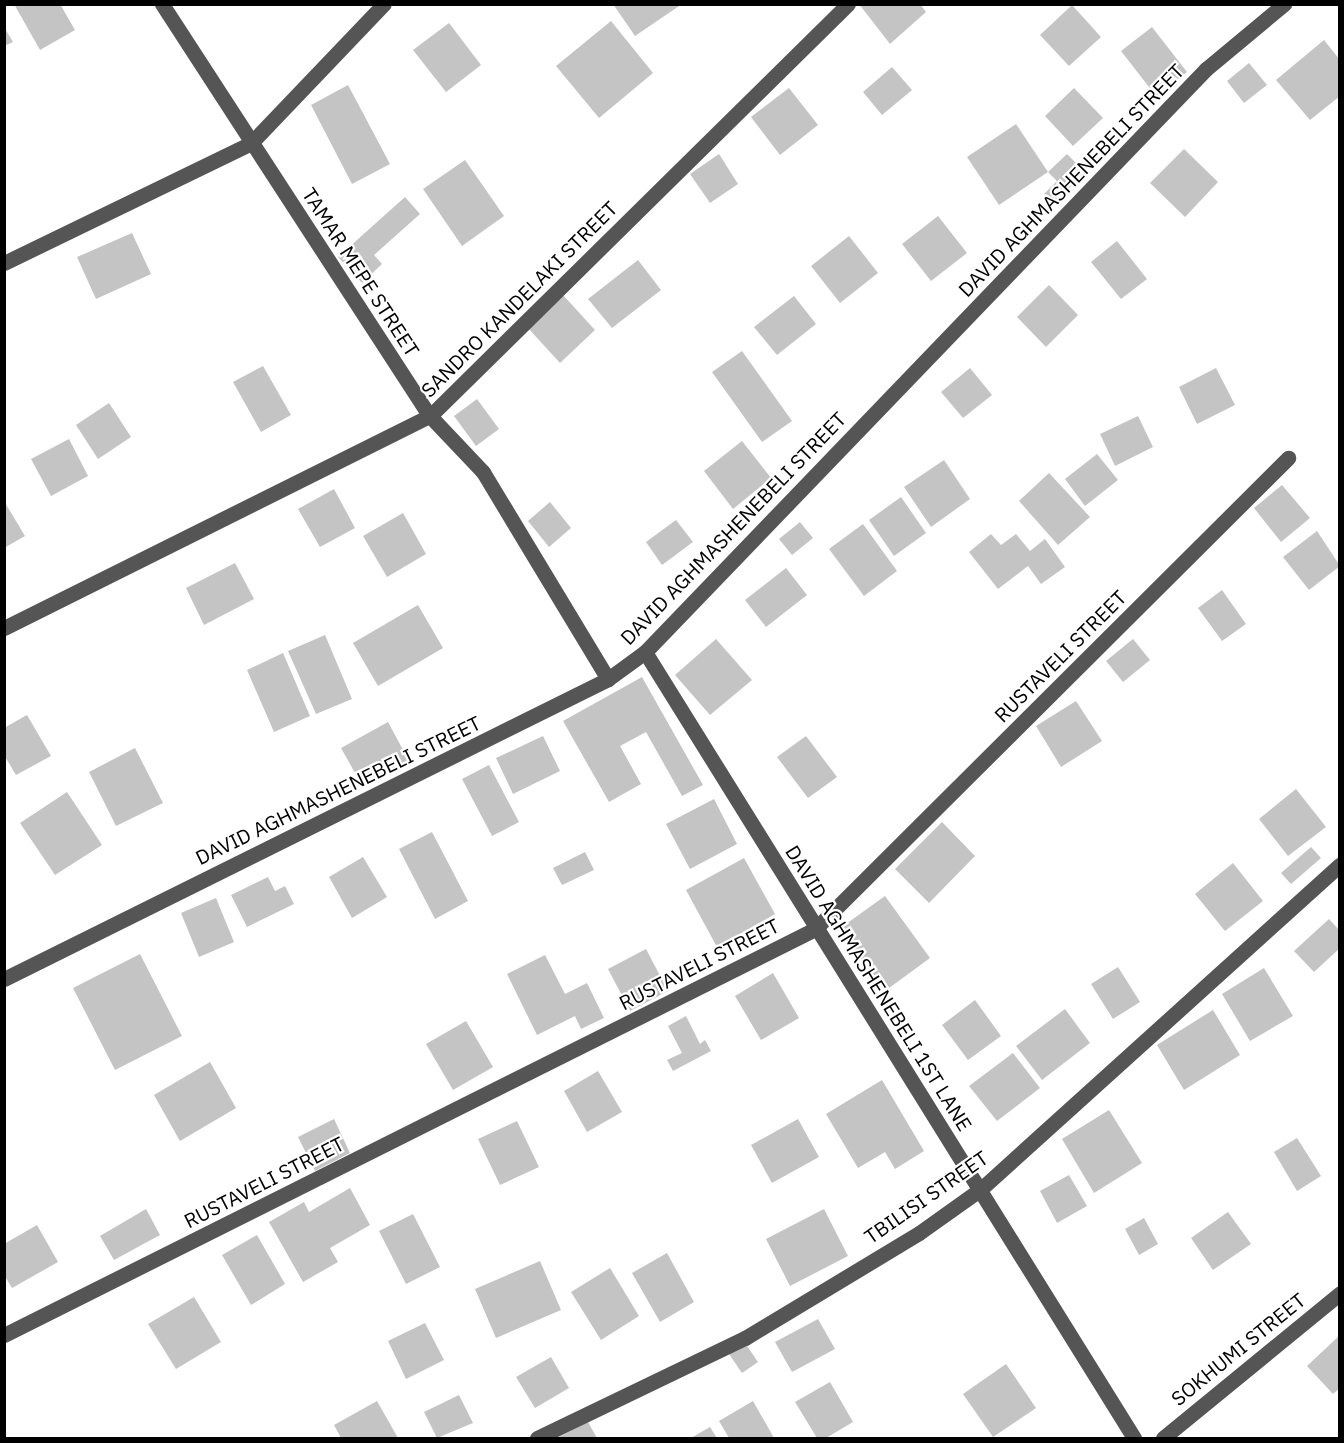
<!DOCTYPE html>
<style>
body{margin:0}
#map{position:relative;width:1344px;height:1443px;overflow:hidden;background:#fff;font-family:"IBM Plex Sans",sans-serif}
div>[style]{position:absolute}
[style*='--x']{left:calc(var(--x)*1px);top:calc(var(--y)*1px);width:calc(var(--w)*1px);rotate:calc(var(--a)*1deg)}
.building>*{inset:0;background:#c4c4c4}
.minor>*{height:15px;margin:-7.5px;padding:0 7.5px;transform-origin:7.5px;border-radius:7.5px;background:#555}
span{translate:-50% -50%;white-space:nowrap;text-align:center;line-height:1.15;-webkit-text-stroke:4.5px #fff;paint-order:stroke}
.street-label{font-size:20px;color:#000}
.frame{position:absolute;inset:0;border:6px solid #000;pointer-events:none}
</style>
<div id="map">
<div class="building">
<div style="clip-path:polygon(14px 4px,60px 4px,75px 30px,40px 50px)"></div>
<div style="clip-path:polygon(613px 4px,682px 4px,635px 36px)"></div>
<div style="clip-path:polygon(859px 4px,920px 4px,926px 12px,890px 44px)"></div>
<div style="clip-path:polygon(1072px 5px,1101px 37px,1069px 66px,1040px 35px)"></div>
<div style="clip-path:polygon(611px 21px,653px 73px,599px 118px,556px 66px)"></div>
<div style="clip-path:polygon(449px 23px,481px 65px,446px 92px,413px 50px)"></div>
<div style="clip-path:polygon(4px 27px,13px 42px,4px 46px)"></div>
<div style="clip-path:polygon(1152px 27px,1187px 72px,1156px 96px,1121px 51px)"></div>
<div style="clip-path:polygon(1324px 40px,1340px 60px,1340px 96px,1310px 120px,1276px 80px)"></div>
<div style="clip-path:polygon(1249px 63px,1267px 85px,1244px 103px,1227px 81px)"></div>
<div style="clip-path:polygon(892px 67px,912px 90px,882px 115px,863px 92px)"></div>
<div style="clip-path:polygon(348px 85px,390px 164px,352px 184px,311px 105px)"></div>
<div style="clip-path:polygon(789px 88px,818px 125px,780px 155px,751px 117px)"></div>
<div style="clip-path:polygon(1074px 88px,1103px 118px,1073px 146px,1045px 116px)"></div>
<div style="clip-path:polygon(1016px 124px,1048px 172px,999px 205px,967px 157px)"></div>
<div style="clip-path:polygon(1184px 149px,1218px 182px,1185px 217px,1150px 183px)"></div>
<div style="clip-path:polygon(719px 154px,738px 184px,710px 203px,690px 174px)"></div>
<div style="clip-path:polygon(1067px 154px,1085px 172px,1053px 204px,1044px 194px,1057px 181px,1048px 172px)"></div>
<div style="clip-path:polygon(465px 160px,504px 216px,462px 246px,423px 189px)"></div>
<div style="clip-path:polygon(405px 197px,420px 214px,374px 255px,382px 264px,362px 283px,338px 257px)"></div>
<div style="clip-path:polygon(938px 216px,967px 253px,931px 281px,902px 244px)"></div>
<div style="clip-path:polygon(132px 233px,151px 274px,96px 299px,77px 257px)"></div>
<div style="clip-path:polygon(849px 236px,878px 273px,840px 303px,811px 266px)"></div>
<div style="clip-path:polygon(1117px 241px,1147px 279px,1121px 299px,1091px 262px)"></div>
<div style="clip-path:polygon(638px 260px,661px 290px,612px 328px,588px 299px)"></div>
<div style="clip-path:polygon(1049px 285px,1078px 315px,1046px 347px,1017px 317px)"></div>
<div style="clip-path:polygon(563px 295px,595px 330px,560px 363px,528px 328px)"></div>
<div style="clip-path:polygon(794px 296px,816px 324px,777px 355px,754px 327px)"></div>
<div style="clip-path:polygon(742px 351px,792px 421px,762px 442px,712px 372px)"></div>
<div style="clip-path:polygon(263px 366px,291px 415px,261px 432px,233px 382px)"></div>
<div style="clip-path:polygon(970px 368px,992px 395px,963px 418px,941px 392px)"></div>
<div style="clip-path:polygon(1216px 368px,1235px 405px,1197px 424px,1179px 387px)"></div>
<div style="clip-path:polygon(477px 399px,499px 429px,476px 446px,454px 416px)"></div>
<div style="clip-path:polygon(109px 403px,131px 437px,98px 459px,76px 425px)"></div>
<div style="clip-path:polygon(1138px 416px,1153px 447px,1115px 466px,1100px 434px)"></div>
<div style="clip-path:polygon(69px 439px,88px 476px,51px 496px,31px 459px)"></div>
<div style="clip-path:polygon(742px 441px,771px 478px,733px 509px,704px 471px)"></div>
<div style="clip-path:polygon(1097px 454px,1118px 480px,1085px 506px,1065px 479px)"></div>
<div style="clip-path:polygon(944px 460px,970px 499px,931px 527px,904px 487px)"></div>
<div style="clip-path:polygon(1049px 473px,1090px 517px,1058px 545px,1019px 501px)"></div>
<div style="clip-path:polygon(1282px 485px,1310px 518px,1281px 542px,1254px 508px)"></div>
<div style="clip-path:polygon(334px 489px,355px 528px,320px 547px,298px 509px)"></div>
<div style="clip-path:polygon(901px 497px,926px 533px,894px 556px,869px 520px)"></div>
<div style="clip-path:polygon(4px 501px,25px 536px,4px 548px)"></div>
<div style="clip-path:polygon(550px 502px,571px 528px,549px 547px,528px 521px)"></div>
<div style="clip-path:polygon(403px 513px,426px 554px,387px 577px,363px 536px)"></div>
<div style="clip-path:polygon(676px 520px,693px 542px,662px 565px,646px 542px)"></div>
<div style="clip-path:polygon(800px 522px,813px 538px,792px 555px,779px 539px)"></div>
<div style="clip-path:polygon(863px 524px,897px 571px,864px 596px,829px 549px)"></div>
<div style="clip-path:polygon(1317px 531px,1340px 566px,1309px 590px,1283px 557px)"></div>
<div style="clip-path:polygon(991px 534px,1001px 545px,1016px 534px,1030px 551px,1045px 539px,1065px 567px,1041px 584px,1028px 566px,998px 589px,969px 552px)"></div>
<div style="clip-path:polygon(235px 563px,254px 599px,204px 625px,186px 588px)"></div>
<div style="clip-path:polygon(786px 568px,807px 595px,766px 627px,745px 600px)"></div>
<div style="clip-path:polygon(1222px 590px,1246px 624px,1222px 641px,1198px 608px)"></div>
<div style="clip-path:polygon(418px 605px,443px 648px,378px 686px,353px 643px)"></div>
<div style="clip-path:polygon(325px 635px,352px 699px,316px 714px,288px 651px)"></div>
<div style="clip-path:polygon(716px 639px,752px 680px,710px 715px,675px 675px)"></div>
<div style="clip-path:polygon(1133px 639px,1150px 660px,1123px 682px,1106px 661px)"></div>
<div style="clip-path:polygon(283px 653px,310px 716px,274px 732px,247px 670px)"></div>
<div style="clip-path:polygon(642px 677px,703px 785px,682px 796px,646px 732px,620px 746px,641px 784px,609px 802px,563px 721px)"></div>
<div style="clip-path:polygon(1076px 701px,1102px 741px,1061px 767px,1036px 726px)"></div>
<div style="clip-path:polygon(27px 715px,51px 756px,16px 775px,4px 755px,4px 728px)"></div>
<div style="clip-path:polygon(388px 722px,409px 761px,363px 787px,341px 748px)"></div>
<div style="clip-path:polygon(543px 736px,560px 771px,513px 794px,496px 758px)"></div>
<div style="clip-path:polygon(806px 736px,837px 777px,808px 798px,777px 757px)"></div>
<div style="clip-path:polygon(135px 748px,163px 803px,116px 826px,89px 772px)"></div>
<div style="clip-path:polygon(489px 765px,519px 822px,492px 836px,462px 779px)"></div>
<div style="clip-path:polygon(1296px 789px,1326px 827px,1288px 856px,1259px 819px)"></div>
<div style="clip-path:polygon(67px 792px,102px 845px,55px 875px,20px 823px)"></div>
<div style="clip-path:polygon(714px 799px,737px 844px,690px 869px,666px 824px)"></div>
<div style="clip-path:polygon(942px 822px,975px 856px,929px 903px,895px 869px)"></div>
<div style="clip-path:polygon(432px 832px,468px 901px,435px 919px,399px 849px)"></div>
<div style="clip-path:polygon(1311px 847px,1321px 858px,1291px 884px,1281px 873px)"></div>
<div style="clip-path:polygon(585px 852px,594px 870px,562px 885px,553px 868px)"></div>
<div style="clip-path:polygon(363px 857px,387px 897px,352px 918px,329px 877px)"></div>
<div style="clip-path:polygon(744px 858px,775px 914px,717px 947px,686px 890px)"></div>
<div style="clip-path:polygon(1233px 863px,1263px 901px,1225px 931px,1195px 894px)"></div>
<div style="clip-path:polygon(268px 877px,275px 891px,285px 886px,294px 904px,247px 927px,231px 895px)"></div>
<div style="clip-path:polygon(885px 896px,930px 958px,885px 991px,839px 929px)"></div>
<div style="clip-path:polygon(216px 898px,234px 942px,199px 957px,181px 913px)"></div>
<div style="clip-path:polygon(1329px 919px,1340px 931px,1340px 948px,1314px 972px,1294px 951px)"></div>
<div style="clip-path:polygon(646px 949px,668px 991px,630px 1011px,608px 969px)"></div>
<div style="clip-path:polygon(140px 954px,182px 1036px,115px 1070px,73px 988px)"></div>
<div style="clip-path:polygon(545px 955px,565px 994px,587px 983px,604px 1018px,581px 1029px,575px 1016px,537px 1035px,507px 974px)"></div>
<div style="clip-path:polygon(1118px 967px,1140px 1002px,1113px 1019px,1091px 984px)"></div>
<div style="clip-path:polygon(1264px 968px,1293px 1016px,1250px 1041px,1222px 994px)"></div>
<div style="clip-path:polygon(773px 973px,799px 1018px,761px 1040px,735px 996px)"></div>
<div style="clip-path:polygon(975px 1000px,1001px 1036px,968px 1060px,942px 1025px)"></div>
<div style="clip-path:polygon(1065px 1009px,1090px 1043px,1042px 1080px,1016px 1046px)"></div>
<div style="clip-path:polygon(1213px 1010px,1240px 1055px,1184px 1090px,1157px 1045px)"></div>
<div style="clip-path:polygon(686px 1016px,700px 1044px,705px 1040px,711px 1051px,673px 1071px,667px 1060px,682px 1053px,668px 1026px)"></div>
<div style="clip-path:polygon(466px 1021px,493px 1067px,453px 1090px,426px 1044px)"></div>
<div style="clip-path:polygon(1013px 1053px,1040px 1088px,997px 1121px,969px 1086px)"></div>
<div style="clip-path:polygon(210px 1062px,236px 1108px,180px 1141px,154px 1095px)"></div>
<div style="clip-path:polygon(598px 1071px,622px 1112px,587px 1132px,564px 1091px)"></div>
<div style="clip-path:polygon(882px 1080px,924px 1151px,895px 1169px,885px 1152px,858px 1168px,826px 1114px)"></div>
<div style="clip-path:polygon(1109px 1110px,1142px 1163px,1094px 1193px,1062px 1139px)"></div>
<div style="clip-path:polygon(334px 1119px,350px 1153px,315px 1171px,298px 1137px)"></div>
<div style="clip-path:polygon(798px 1119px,819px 1157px,772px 1183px,751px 1145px)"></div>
<div style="clip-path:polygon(517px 1121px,539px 1167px,500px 1185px,478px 1139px)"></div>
<div style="clip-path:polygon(1297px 1138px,1321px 1176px,1297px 1191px,1274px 1152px)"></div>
<div style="clip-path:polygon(1069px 1175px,1087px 1206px,1057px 1223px,1040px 1191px)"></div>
<div style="clip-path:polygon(350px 1188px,370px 1225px,330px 1248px,338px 1262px,303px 1282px,269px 1222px,304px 1202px,309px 1212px)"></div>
<div style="clip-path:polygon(146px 1209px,160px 1235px,114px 1260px,100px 1236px)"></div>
<div style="clip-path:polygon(824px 1209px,848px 1256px,790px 1286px,766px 1239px)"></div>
<div style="clip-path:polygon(1228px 1212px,1251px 1244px,1213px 1270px,1191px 1238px)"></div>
<div style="clip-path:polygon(413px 1214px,440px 1267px,406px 1284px,379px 1231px)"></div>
<div style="clip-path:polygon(1144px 1218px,1158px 1244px,1139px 1255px,1125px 1229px)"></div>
<div style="clip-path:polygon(37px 1225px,58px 1262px,12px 1288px,4px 1275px,4px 1244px)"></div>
<div style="clip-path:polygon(257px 1235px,285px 1284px,251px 1305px,222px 1255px)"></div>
<div style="clip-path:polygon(667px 1253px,694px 1302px,660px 1322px,632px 1273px)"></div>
<div style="clip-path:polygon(540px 1261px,561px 1310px,496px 1338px,475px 1289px)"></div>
<div style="clip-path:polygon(610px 1268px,639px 1316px,601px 1340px,571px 1292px)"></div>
<div style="clip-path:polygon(194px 1297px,221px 1342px,176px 1369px,148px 1324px)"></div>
<div style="clip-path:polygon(818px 1319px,835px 1349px,792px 1372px,775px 1342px)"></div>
<div style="clip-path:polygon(425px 1323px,444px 1360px,406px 1379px,388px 1341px)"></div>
<div style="clip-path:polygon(1340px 1335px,1340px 1388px,1333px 1394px,1307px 1366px)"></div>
<div style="clip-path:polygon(743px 1340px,758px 1362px,742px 1373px,727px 1351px)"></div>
<div style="clip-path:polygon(551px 1357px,569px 1388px,535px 1408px,516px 1377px)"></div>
<div style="clip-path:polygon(1006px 1364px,1036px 1408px,993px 1437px,963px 1394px)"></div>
<div style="clip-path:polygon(830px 1382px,853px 1422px,826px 1438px,817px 1438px,795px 1402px)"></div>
<div style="clip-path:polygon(459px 1395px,473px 1423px,437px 1438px,424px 1412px)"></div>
<div style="clip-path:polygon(377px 1401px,398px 1438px,341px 1438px,334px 1425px)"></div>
<div style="clip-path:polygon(753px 1401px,774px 1438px,729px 1438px,719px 1421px)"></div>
<div style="clip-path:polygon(588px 1422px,597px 1438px,557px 1438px)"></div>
<div style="clip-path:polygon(710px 1427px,717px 1438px,691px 1438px)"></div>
</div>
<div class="minor">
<div style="--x:162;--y:4;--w:491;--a:57"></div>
<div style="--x:430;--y:416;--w:77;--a:46.6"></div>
<div style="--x:483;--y:472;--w:242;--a:58.9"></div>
<div style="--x:4;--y:263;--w:275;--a:-25.9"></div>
<div style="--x:251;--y:143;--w:192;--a:-46.3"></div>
<div style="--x:4;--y:628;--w:476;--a:-26.5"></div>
<div style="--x:430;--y:416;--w:587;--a:-44.59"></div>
<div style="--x:645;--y:652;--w:926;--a:58.11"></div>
<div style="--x:4;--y:979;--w:674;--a:-26.41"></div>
<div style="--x:608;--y:679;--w:46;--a:-36.1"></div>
<div style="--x:645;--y:652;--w:809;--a:-46.1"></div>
<div style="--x:1206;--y:69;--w:102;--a:-39.8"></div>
<div style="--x:4;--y:1335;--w:907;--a:-26.59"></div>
<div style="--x:815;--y:929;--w:668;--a:-44.88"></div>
<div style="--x:537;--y:1438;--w:231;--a:-25.7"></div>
<div style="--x:745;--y:1338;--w:203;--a:-31.1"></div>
<div style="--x:919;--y:1233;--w:77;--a:-35.5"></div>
<div style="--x:982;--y:1188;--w:482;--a:-42.1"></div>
<div style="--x:1163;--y:1438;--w:229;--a:-39.3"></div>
</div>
<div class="street-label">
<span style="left:1071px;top:180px;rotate:-46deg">DAVID AGHMASHENEBELI STREET</span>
<span style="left:361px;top:272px;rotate:57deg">TAMAR MEPE STREET</span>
<span style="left:519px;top:299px;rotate:-45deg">SANDRO KANDELAKI STREET</span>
<span style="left:733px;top:528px;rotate:-46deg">DAVID AGHMASHENEBELI STREET</span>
<span style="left:1060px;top:656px;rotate:-45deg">RUSTAVELI STREET</span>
<span style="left:338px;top:790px;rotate:-26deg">DAVID AGHMASHENEBELI STREET</span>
<span style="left:699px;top:964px;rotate:-27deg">RUSTAVELI STREET</span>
<span style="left:879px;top:988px;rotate:58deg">DAVID AGHMASHENEBELI 1ST LANE</span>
<span style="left:264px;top:1182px;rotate:-27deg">RUSTAVELI STREET</span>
<span style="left:926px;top:1197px;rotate:-35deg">TBILISI STREET</span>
<span style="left:1238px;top:1349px;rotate:-39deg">SOKHUMI STREET</span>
</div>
<div class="frame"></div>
</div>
